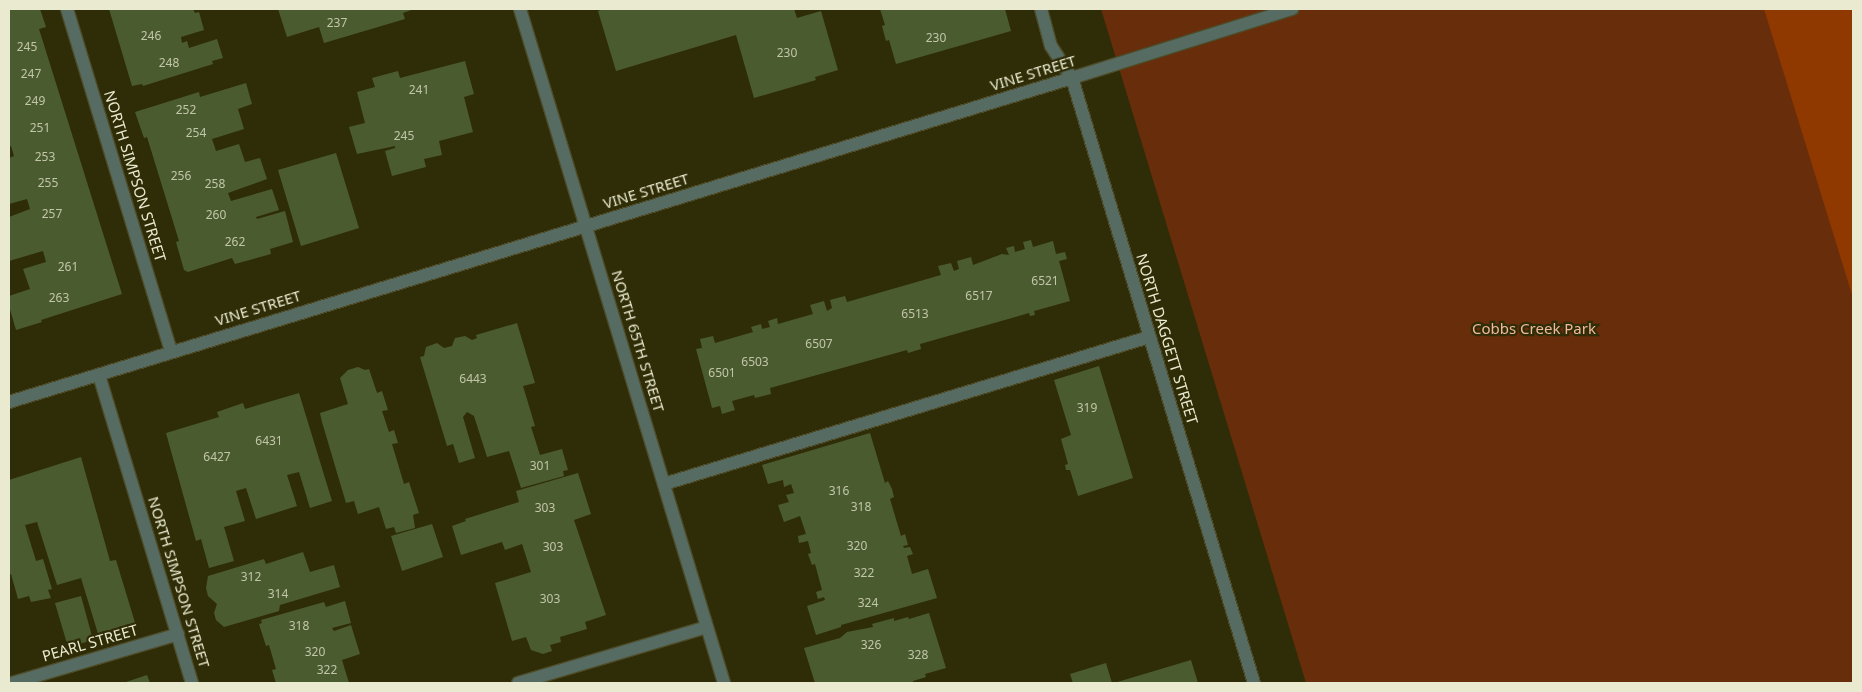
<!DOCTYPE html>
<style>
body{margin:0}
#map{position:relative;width:1862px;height:692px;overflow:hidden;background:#2f2d07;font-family:"Noto Sans",sans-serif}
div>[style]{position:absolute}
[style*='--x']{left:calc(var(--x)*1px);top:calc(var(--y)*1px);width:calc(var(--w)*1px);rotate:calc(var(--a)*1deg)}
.green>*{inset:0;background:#682d0b}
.forest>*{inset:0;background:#8f3900}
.building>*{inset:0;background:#4b5b30}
.roads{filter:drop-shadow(1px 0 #4d4b27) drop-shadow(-1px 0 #4d4b27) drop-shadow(0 1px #4d4b27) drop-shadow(0 -1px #4d4b27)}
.service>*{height:12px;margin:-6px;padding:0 6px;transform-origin:6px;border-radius:6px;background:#566c62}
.minor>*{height:12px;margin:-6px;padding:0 6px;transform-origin:6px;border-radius:6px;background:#566c62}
span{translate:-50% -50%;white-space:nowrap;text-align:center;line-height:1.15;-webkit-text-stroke:4.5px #2f2d07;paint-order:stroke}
.number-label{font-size:12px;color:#c2c6a8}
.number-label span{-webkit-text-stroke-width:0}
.street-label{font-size:15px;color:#eaead0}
.park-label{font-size:15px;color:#f2b89d}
.frame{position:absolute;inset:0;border:10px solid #eaead0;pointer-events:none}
</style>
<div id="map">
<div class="green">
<div style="clip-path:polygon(1101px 9px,1853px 9px,1853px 683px,1306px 683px)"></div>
</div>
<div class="forest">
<div style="clip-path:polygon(1764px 9px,1853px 9px,1853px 298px)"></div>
</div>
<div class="building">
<div style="clip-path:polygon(9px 9px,40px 9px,46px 27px,39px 29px,122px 294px,41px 320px,42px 322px,16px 330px,9px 306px,9px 296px,30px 289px,23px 269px,46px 262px,43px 251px,9px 261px,9px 217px,30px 209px,27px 199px,9px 204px,9px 158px,14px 156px,11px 146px,9px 147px)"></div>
<div style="clip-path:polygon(109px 9px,193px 9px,195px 13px,199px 12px,204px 30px,181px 37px,182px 43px,187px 41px,189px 48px,217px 39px,223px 58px,212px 61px,213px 64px,143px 86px,142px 84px,132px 86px)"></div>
<div style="clip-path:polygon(278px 9px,414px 9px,403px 13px,405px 19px,324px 43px,319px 27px,287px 37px)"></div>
<div style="clip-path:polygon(604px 9px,794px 9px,797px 18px,821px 11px,838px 70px,815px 77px,816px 80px,754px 98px,736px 35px,616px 71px,598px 11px)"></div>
<div style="clip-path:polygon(880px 9px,1005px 9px,1011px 31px,896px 64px,889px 40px,886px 41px,882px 26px,885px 25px)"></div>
<div style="clip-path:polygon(465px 61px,474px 94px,464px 97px,473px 132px,439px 141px,442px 155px,424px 159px,426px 167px,392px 176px,385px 151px,395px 148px,395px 146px,357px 154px,349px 127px,365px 123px,357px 92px,375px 87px,372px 78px,398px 71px,400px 78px)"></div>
<div style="clip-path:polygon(246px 83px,252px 104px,238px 109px,244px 129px,212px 139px,216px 151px,239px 144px,245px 162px,260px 158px,267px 179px,228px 193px,231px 201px,272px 189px,279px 210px,256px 217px,257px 219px,285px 211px,293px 242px,270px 249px,271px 254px,235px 264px,232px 258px,188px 272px,184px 270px,176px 242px,179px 241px,147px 137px,144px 138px,135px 112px,199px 92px,200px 97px)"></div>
<div style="clip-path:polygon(336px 153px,359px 228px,301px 246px,278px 170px)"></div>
<div style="clip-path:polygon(1031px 240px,1033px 247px,1053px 241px,1056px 254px,1065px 252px,1067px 259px,1059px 261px,1070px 301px,1034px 311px,1035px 315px,1030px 316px,1029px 313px,920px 344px,921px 349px,908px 353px,907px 350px,770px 388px,771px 394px,755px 398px,754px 395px,732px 401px,735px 410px,722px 414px,720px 406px,712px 408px,696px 349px,702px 348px,700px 339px,713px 336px,715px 343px,753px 332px,751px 327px,761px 324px,762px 329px,770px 327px,768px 321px,777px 318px,778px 324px,813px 314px,810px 305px,824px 301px,827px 311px,832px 308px,830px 300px,845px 296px,847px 302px,941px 275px,938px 266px,951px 263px,954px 271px,959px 269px,957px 261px,971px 257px,973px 265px,1002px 254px,1009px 255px,1006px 248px,1014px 246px,1015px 252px,1025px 249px,1023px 242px)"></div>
<div style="clip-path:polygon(517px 323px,535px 383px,523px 386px,535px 426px,531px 427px,540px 455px,562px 449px,568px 470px,563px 471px,564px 476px,521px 488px,509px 451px,487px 457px,474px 416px,467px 412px,463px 417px,475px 458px,459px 463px,453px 444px,447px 446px,420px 357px,424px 356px,426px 347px,437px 343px,444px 348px,452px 346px,455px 338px,465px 336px,472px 340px,477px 338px,476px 335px)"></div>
<div style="clip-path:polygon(1099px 366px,1133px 478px,1078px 496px,1070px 470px,1066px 470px,1065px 465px,1068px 464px,1061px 439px,1071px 435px,1054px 380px)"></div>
<div style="clip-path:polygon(358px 367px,365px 370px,369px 369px,377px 393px,382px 391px,388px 410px,382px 411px,389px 432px,394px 430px,398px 443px,392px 444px,404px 484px,409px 482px,419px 513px,413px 515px,415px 528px,396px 533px,394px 527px,386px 529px,379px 507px,358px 514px,354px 501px,346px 503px,322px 422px,320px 413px,348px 404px,340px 378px,348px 370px)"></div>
<div style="clip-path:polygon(299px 393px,332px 501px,310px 508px,299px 472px,287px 475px,297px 506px,256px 519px,246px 488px,236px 491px,245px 521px,224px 527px,234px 561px,209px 568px,201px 539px,196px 541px,166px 433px,219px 417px,217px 412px,243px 403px,245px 409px)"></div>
<div style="clip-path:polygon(870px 433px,885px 483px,888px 481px,892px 489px,894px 497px,890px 499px,901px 536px,905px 534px,908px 545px,903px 546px,904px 548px,910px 547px,913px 554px,907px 556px,912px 574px,928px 569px,937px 598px,841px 625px,841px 627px,816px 635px,807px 606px,825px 600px,824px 597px,818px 599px,816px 592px,822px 590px,815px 564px,812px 565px,808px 554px,811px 553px,808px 541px,799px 543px,798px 536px,806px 534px,800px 516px,784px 522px,778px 505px,789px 502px,786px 495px,794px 493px,791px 484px,784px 487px,783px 480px,768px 484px,762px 465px)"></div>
<div style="clip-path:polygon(81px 457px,110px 561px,116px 560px,136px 626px,99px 637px,81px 578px,57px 585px,37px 522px,25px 525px,36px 561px,43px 559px,52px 589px,48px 590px,51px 598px,31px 602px,29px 596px,18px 599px,11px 574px,9px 575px,9px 480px)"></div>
<div style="clip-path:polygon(578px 473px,591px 514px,574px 520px,606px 615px,585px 622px,587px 629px,560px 637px,561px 642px,550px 645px,552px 651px,543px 654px,531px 650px,526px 637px,512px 641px,495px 583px,531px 572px,522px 544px,505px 550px,502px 542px,461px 555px,452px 526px,466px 521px,465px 519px,519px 502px,516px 491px)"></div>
<div style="clip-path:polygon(432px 524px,443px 557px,402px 571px,391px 536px)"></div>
<div style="clip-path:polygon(303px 552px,310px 572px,334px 565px,340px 587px,280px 605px,279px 611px,224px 627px,216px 620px,214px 613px,217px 604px,208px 596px,206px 588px,208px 576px,264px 559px,266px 564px)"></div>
<div style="clip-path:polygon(81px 596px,93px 640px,68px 647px,55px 603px)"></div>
<div style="clip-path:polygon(345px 601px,351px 623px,332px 628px,334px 631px,351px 625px,360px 654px,342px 660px,349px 683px,276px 683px,272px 670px,276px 669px,269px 645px,266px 646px,259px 624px,262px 623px,261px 620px,324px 602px,326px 607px)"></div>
<div style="clip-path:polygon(929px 613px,946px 668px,925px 674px,926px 677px,913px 681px,913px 683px,815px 683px,804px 648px,840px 638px,847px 632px,873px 627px,872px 624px,894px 618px,894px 621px,908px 617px,909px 619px)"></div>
<div style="clip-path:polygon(1191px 660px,1198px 683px,1114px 683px)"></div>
<div style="clip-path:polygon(1106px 663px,1112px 683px,1073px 683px,1070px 674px)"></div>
<div style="clip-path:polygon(147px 675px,150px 683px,123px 683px)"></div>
</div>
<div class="roads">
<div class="service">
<div style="--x:664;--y:484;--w:507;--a:-16.86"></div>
<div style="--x:518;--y:683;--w:197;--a:-16.5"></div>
</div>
<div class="minor">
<div style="--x:67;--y:9;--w:358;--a:73.1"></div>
<div style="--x:520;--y:9;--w:704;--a:73.16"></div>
<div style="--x:1041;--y:9;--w:38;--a:75"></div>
<div style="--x:1051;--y:46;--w:38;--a:57"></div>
<div style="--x:1072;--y:78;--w:632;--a:73.26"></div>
<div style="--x:99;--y:375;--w:322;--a:73.2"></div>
<div style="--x:9;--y:402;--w:1111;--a:-16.95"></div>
<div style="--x:1072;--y:78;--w:231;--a:-17.4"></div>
<div style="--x:12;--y:683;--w:173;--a:-16.4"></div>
</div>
</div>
<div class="number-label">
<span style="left:337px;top:23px">237</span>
<span style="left:151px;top:36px">246</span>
<span style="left:936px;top:38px">230</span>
<span style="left:27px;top:47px">245</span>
<span style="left:787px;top:53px">230</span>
<span style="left:169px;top:63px">248</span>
<span style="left:31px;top:74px">247</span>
<span style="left:419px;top:90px">241</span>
<span style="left:35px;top:101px">249</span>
<span style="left:186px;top:110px">252</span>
<span style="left:40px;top:128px">251</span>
<span style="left:196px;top:133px">254</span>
<span style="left:404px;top:136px">245</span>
<span style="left:45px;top:157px">253</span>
<span style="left:181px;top:176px">256</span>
<span style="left:48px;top:183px">255</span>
<span style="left:215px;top:184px">258</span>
<span style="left:52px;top:214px">257</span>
<span style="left:216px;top:215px">260</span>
<span style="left:235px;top:242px">262</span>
<span style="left:68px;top:267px">261</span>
<span style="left:1045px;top:281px">6521</span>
<span style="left:979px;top:296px">6517</span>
<span style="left:59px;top:298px">263</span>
<span style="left:915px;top:314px">6513</span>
<span style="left:819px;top:344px">6507</span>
<span style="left:755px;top:362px">6503</span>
<span style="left:722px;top:373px">6501</span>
<span style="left:473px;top:379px">6443</span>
<span style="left:1087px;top:408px">319</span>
<span style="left:269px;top:441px">6431</span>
<span style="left:217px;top:457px">6427</span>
<span style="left:540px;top:466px">301</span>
<span style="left:839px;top:491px">316</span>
<span style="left:861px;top:507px">318</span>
<span style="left:545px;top:508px">303</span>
<span style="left:857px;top:546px">320</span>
<span style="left:553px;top:547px">303</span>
<span style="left:864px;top:573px">322</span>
<span style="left:251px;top:577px">312</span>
<span style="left:278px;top:594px">314</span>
<span style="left:550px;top:599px">303</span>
<span style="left:868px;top:603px">324</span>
<span style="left:299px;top:626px">318</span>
<span style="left:871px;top:645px">326</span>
<span style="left:315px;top:652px">320</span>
<span style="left:918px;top:655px">328</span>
<span style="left:327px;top:670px">322</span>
</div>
<div class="street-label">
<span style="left:1033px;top:73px;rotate:-17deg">VINE STREET</span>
<span style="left:135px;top:176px;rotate:73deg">NORTH SIMPSON STREET</span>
<span style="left:646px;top:191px;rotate:-17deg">VINE STREET</span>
<span style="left:258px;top:308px;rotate:-17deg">VINE STREET</span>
<span style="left:1167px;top:339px;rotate:73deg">NORTH DAGGETT STREET</span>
<span style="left:638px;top:341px;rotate:73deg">NORTH 65TH STREET</span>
<span style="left:179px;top:582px;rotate:73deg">NORTH SIMPSON STREET</span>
<span style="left:90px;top:643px;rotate:-16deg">PEARL STREET</span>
</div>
<div class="park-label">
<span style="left:1534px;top:329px">Cobbs Creek Park</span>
</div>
<div class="frame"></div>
</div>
